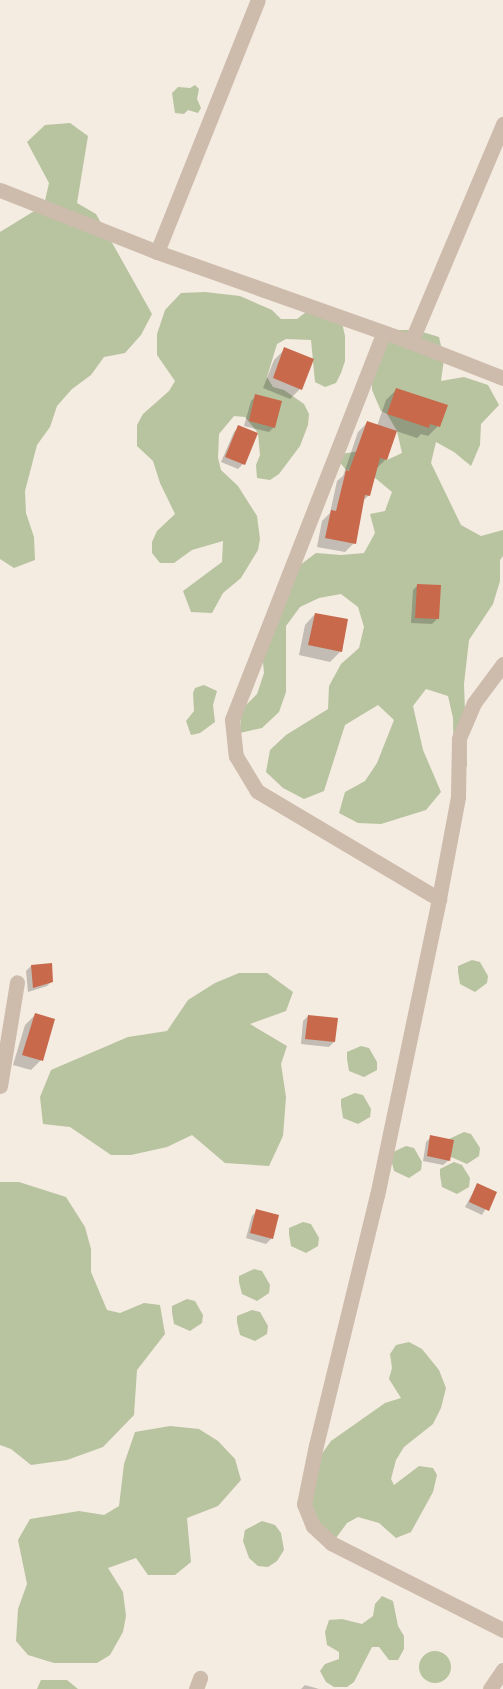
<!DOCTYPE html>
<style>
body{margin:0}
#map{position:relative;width:503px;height:1689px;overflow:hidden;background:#f4ebe1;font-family:Rubik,sans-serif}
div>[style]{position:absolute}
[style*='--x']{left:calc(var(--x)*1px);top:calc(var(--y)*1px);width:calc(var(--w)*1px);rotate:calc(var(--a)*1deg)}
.green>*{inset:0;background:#b8c4a0}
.round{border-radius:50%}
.shadow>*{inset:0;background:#0003}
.building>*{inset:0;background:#c8694b}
.street>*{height:15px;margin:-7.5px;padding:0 7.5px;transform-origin:7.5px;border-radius:7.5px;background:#cdbbac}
span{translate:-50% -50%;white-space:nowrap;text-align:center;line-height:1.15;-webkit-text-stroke:4.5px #fbf5ee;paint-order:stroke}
</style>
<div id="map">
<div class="green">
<div style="clip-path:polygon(195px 85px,199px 89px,197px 99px,201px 108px,198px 113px,188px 110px,184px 114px,175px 113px,172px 93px,178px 87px,190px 88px)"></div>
<div style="clip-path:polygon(70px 123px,88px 136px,77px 203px,96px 214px,152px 314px,141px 335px,125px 353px,104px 357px,91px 375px,72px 389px,57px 406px,50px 427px,37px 445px,25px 491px,26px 513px,34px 537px,35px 560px,14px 568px,0 559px,0 232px,44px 205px,49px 183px,27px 142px,45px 125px)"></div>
<div style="clip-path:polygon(205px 292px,240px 296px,272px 310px,281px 319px,297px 319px,306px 312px,342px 323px,345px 336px,345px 361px,341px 373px,336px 383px,325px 387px,315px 382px,311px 340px,286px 339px,277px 344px,267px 377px,273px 387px,284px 390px,304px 404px,309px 414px,308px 425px,300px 446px,279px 474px,270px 480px,257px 478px,256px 465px,260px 455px,258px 433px,245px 417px,234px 416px,219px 434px,218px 458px,221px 470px,238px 486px,257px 516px,260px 539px,258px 550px,241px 578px,223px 593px,212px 613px,191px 612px,183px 591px,222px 562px,223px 541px,192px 550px,174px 563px,160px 563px,152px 553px,152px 542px,157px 531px,175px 514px,160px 483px,153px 461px,137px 446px,137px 425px,143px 414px,169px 391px,175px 381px,157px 355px,157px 334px,165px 310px,181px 293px)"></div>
<div style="clip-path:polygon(393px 330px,416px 330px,439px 337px,444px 359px,441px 381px,464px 377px,488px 385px,499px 405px,481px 424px,480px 445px,471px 466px,454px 452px,436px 442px,431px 463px,461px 525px,481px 536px,503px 530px,503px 556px,500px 560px,500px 581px,493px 604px,469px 640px,464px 684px,467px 766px,454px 783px,453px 718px,448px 696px,426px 689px,413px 706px,423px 750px,441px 792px,426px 810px,381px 824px,358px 823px,339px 813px,345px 792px,365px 781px,377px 763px,394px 720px,378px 705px,345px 725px,324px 791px,304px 799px,283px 788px,266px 772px,270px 750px,286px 735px,328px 709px,329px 686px,341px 664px,359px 648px,364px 627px,358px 607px,341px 594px,319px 598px,300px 607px,286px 626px,286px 692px,279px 712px,262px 728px,240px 733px,241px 710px,257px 694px,264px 673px,262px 652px,296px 568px,316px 553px,341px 555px,364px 553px,375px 533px,370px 514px,385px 511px,392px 492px,368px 472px,346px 470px,334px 455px,367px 450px,387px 460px,402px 453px,397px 431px,387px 414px,381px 411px,372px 390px,372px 368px)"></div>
<div style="clip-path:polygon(204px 685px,217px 691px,213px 705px,215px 722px,200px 733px,191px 735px,186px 721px,194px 711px,193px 693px,195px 688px)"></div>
<div style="clip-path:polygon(472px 960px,480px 962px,488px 976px,487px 983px,475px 992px,460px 984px,458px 972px,458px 966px)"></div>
<div style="clip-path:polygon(239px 973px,267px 973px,293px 992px,286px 1011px,250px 1024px,287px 1046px,281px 1064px,286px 1097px,283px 1136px,269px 1166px,225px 1163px,192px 1135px,167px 1147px,131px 1155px,111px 1155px,70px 1127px,43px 1124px,40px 1097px,51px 1070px,128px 1037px,167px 1031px,188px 1000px,215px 983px)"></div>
<div style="clip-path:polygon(361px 1046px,369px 1048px,377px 1062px,377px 1070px,364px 1077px,349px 1071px,347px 1059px,347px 1052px)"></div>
<div style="clip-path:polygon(355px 1093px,363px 1095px,371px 1109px,370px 1117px,358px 1124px,343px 1118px,341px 1105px,341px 1099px)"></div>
<div style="clip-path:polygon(464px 1132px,471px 1134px,480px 1148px,479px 1156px,467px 1164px,451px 1157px,449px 1145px,449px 1139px)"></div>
<div style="clip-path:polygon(406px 1146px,414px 1148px,422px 1162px,421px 1170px,409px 1178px,394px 1171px,391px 1159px,391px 1153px)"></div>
<div style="clip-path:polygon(454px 1162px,462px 1165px,470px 1178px,469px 1187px,457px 1194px,442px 1187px,440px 1175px,440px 1169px)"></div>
<div style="clip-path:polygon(0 1182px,19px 1182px,66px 1197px,85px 1227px,91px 1249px,91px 1272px,107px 1310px,120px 1313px,144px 1303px,160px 1305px,165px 1334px,137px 1370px,134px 1415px,103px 1447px,67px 1460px,31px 1465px,11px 1449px,0 1445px)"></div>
<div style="clip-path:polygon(303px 1222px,311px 1224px,319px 1238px,318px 1246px,306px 1253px,291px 1246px,289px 1234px,289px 1228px)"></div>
<div style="clip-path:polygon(254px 1269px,262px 1271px,270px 1285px,269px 1293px,257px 1301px,242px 1294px,239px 1282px,239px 1276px)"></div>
<div style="clip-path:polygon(187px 1299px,195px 1301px,203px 1315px,202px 1323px,190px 1331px,174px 1324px,172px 1312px,172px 1306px)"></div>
<div style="clip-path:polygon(252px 1310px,260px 1312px,268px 1326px,267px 1334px,255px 1341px,240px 1335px,237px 1322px,237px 1316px)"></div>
<div style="clip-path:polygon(409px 1342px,422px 1349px,439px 1370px,446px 1388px,441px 1408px,433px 1424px,404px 1447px,396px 1460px,391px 1479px,394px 1485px,419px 1466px,433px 1468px,437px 1475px,433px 1492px,411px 1532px,396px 1538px,379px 1523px,358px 1517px,347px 1523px,336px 1538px,318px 1537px,308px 1513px,321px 1455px,331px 1441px,385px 1403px,401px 1398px,389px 1379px,392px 1368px,390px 1354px,396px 1345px)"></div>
<div style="clip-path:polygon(170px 1426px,199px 1429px,218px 1441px,235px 1459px,241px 1480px,218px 1506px,187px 1518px,191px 1562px,175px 1575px,148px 1575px,136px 1558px,108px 1568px,123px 1592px,126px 1616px,123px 1632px,110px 1655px,97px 1663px,54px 1663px,28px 1655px,16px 1641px,18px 1609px,27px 1584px,18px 1540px,30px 1519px,79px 1511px,104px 1515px,119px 1506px,124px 1464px,135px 1432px)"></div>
<div style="clip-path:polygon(262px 1521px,275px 1525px,281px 1533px,284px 1550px,277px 1561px,268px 1567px,258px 1566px,249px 1558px,243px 1541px,245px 1530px)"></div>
<div style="clip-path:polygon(382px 1596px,393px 1601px,398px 1626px,404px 1636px,404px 1649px,398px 1660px,389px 1660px,379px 1647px,372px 1647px,354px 1682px,347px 1687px,334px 1687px,326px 1682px,320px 1671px,325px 1664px,339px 1659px,339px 1652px,327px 1645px,325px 1632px,329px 1620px,342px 1619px,362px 1624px,373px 1616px,375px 1604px)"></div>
<div class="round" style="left:419px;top:1651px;width:32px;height:32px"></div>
<div style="clip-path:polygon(41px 1680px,67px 1680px,78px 1689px,37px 1689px)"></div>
</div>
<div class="shadow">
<div style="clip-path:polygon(285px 349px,300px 389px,290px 399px,263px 388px,274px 360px)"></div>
<div style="clip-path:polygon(397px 389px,438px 426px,428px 436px,421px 434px,417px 438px,396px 431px,386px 459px,377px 468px,369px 495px,362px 502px,354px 543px,345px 552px,317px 547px,322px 521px,330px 513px,337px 481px,343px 476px,358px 432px,367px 423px,377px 426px,386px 400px)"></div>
<div style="clip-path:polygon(256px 396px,274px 427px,269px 432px,244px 426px,251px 401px)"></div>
<div style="clip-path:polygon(239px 427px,243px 464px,238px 469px,221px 462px,234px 432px)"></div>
<div style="clip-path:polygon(418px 585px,437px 619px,432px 624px,411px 623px,413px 590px)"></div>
<div style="clip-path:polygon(315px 614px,341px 651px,330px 662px,299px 655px,305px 625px)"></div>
<div style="clip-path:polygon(31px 966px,52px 981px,47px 986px,28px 992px,26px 971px)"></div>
<div style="clip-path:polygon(35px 1015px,41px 1060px,31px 1070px,13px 1065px,25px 1025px)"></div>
<div style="clip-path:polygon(308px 1016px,334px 1042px,329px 1047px,301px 1044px,303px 1021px)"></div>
<div style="clip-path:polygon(431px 1137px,449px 1160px,443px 1165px,423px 1161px,426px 1142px)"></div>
<div style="clip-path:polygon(477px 1185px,495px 1193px,482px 1215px,465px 1207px)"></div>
<div style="clip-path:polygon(257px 1211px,277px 1216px,271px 1239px,266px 1244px,246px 1238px,252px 1216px)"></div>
<div style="clip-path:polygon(305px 1685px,319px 1689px,301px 1689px)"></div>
</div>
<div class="building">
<div style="clip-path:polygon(284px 347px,314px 359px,302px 390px,273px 378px)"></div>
<div style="clip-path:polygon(396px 388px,448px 405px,440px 427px,430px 424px,429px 428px,387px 414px)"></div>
<div style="clip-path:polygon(255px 394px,282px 401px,275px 428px,249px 421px)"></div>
<div style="clip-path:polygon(367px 421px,397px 431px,387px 460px,380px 458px,370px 496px,365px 495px,356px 544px,325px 538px,331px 510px,336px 511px,346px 470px,349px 471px)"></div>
<div style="clip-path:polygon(238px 425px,258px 433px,245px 465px,225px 457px)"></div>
<div style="clip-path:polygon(417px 584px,441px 585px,439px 619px,415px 618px)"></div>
<div style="clip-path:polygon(315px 613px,348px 619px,342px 652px,308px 645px)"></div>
<div style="clip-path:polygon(52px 963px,53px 982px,33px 988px,31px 965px)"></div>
<div style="clip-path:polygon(35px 1013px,55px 1019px,43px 1061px,22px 1055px)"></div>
<div style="clip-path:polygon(308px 1015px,338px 1018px,335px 1042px,305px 1039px)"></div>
<div style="clip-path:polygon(430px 1135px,454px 1140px,450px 1161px,427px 1156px)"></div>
<div style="clip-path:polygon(477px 1183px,497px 1192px,489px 1211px,469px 1202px)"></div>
<div style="clip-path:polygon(256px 1209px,279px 1215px,273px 1239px,250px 1233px)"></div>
</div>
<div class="street">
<div style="--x:0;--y:190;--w:169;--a:21.5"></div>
<div style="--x:157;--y:252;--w:269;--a:19.5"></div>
<div style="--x:411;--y:342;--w:99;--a:21.4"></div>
<div style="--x:157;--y:252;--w:271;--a:-68.2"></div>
<div style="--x:383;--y:334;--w:414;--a:111.4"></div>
<div style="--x:232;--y:720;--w:36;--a:84"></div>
<div style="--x:236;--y:756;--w:41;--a:59"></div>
<div style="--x:257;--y:791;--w:212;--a:30.7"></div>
<div style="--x:411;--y:342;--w:237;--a:-67.1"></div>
<div style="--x:503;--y:664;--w:49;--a:126.6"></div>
<div style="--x:474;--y:703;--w:39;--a:113"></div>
<div style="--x:459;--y:739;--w:58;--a:91"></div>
<div style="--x:458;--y:797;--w:104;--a:100.6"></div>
<div style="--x:439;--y:899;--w:302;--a:101.8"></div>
<div style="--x:377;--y:1195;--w:257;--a:103.7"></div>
<div style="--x:316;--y:1445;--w:60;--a:101.5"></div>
<div style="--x:304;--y:1504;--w:24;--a:68"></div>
<div style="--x:313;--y:1526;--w:25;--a:43"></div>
<div style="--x:331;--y:1543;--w:193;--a:26.8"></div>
<div style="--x:0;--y:1086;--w:105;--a:-80.7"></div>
<div style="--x:196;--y:1689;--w:12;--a:-70"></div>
<div style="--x:490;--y:1689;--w:23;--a:-56"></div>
</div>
</div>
